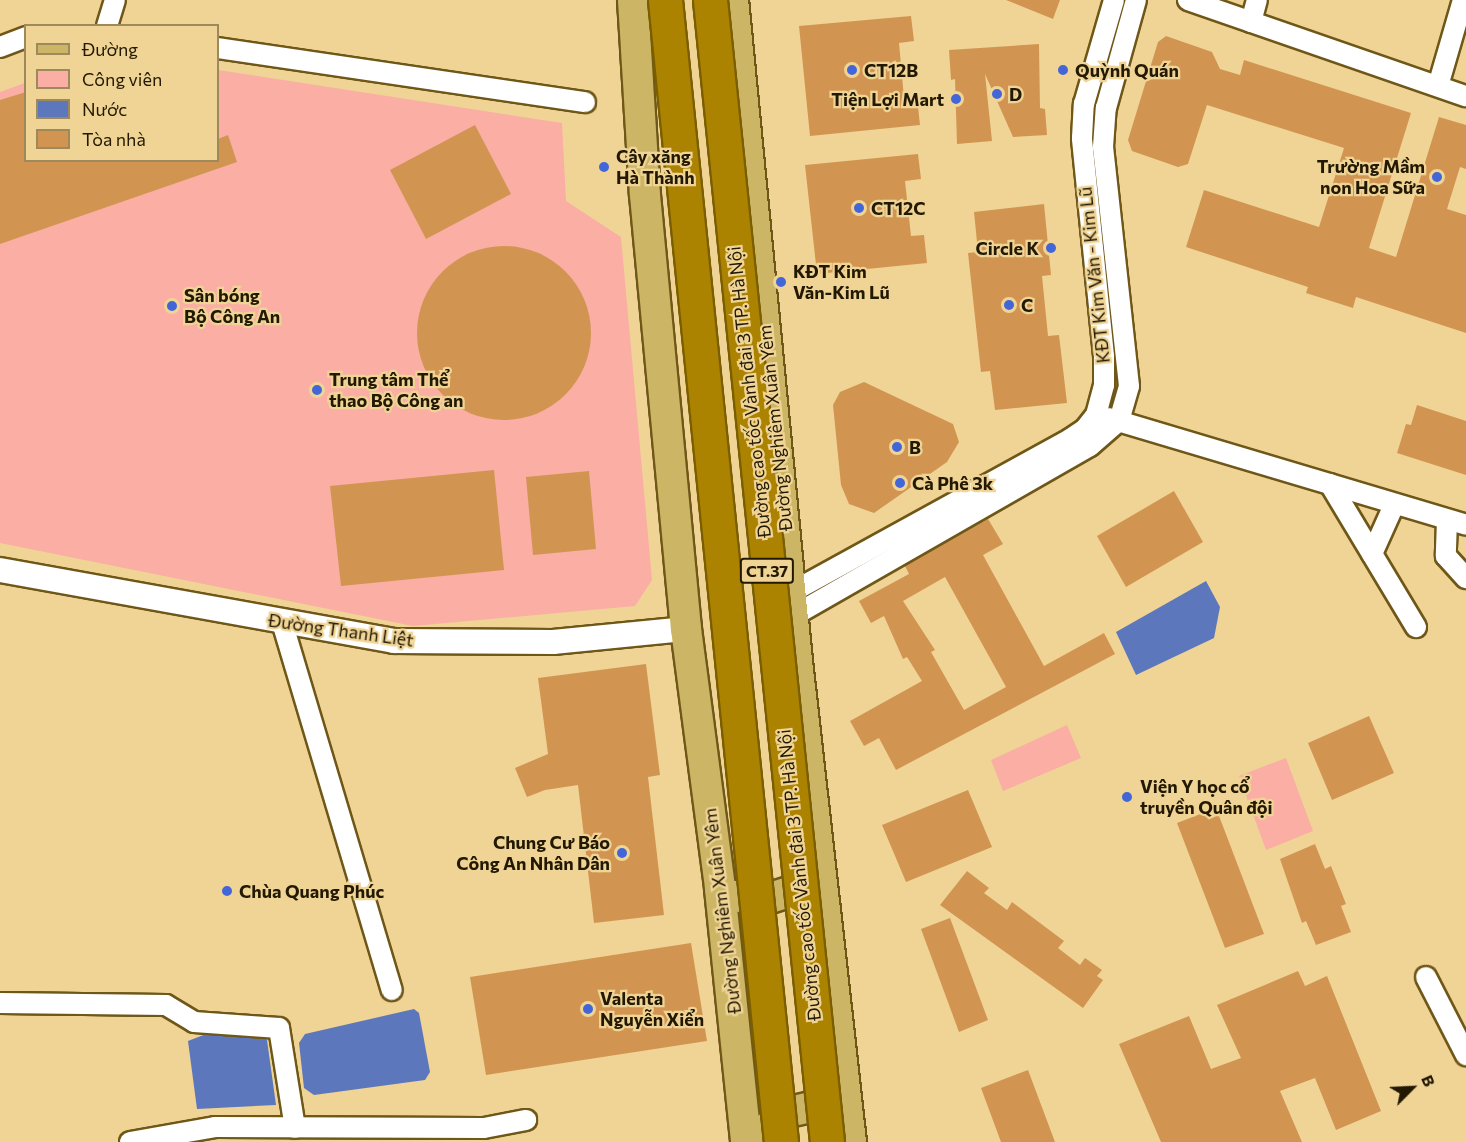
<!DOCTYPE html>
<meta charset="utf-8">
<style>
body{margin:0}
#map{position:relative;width:1466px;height:1142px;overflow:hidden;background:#efd496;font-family:Commissioner,sans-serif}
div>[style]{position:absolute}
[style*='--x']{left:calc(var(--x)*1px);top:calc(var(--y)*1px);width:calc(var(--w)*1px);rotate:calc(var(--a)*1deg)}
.green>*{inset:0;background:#faaea4}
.water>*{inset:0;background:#5c77bc}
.building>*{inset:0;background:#d29551}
.round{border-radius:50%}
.roads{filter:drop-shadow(2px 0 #6f5718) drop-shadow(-2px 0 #6f5718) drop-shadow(0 2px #6f5718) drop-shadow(0 -2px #6f5718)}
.minor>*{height:20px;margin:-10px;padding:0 10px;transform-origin:10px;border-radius:10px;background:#fff}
.tertiary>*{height:24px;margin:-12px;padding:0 12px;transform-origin:12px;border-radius:12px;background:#fff}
.primary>*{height:30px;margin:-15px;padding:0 15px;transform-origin:15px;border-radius:15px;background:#cdb566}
.bridges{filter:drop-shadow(2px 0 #7b5e01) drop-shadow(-2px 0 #7b5e01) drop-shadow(0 2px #7b5e01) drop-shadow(0 -2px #7b5e01)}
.motorway-bridge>*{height:33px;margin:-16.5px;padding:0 16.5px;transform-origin:16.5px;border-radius:16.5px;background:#ab8300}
.dots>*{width:16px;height:16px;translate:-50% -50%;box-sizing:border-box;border:3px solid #efd496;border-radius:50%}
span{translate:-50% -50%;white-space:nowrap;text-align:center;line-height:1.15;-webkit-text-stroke:4.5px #efd496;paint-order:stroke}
.shield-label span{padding:2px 4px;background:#efd496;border:2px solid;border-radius:4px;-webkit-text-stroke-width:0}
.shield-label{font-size:16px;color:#231902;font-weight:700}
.poi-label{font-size:18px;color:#231902;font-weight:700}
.left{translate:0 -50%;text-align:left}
.right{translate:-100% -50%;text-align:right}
.street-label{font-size:18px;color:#231902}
.legend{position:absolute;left:24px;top:24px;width:195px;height:138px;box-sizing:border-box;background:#efd496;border:2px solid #9d895b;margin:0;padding:8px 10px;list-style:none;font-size:18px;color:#231902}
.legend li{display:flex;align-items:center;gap:12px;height:30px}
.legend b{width:30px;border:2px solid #9d895b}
.north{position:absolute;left:1382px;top:1058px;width:60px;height:60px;-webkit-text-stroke:4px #efd496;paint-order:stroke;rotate:66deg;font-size:16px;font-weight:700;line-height:24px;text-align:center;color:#231902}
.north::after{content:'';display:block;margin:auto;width:21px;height:27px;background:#231902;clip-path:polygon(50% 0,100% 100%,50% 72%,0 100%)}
</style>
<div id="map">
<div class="green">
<div style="clip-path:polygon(218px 70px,562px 123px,566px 201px,621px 237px,652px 580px,635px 606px,413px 626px,0 543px,0 92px,25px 83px,26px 160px,218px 160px)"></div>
<div style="clip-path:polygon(1067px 725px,1081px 758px,1003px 791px,991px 760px)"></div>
<div style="clip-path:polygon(1286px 758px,1313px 831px,1266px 850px,1239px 776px)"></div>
</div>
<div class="water">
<div style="clip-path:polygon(1206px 581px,1220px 607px,1214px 638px,1136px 675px,1116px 632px)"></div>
<div style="clip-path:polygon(414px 1009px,419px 1013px,430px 1072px,425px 1080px,314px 1095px,304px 1088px,299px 1043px,305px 1034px)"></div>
<div style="clip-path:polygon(206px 1034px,258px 1034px,267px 1040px,276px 1105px,197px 1109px,188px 1041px)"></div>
</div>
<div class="building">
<div style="clip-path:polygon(1006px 0,1060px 0,1053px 19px)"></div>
<div style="clip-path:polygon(911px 16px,914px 41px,899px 43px,904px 98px,917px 97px,920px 125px,810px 136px,799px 26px)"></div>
<div style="clip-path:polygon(1166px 36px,1212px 52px,1220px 69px,1240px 75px,1244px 60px,1411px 113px,1369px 248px,1396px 257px,1439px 117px,1466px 125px,1466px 169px,1460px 167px,1447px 209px,1466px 215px,1466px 333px,1356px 297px,1353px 308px,1306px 293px,1308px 287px,1186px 247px,1204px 190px,1319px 227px,1344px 148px,1207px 105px,1188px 164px,1178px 167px,1132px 151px,1128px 140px,1158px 42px)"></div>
<div style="clip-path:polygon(1039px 44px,1040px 108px,1045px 109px,1047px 135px,1013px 137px,985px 74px,992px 141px,957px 144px,955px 79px,951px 80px,949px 50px)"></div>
<div style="clip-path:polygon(26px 92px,26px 160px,218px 160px,218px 139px,228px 135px,237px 162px,0 244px,0 100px)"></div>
<div style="clip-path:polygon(475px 125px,511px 194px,426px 239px,390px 170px)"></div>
<div style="clip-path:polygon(918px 154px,921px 179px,905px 181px,911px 236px,924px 235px,927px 263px,817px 274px,805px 165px)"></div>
<div style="clip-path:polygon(1044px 204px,1051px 275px,1042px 276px,1048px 336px,1059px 335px,1067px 403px,995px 410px,990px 371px,981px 372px,968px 253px,978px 252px,974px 212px)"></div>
<div class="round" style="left:417px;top:246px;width:174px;height:174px"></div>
<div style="clip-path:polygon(864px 382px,953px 424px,959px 442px,947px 462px,874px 513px,849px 504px,841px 485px,833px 405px,840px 392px)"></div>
<div style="clip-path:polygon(1417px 405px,1466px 421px,1466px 475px,1397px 453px,1406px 424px,1411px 425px)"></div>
<div style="clip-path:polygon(494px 470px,504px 570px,341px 586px,330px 486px)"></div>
<div style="clip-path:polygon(589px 471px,596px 549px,533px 555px,526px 477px)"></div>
<div style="clip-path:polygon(1174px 491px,1203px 542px,1126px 587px,1097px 536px)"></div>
<div style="clip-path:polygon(evenodd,988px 519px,1003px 544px,983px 555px,1044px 666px,1104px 633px,1115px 654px,896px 770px,879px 738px,864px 746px,850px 721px,922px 681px,907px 657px,903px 659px,884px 616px,871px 623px,859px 601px,909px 574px,905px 566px,988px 519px,945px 577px,1006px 687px,964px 710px,931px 652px,935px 650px,903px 601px,945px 577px)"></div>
<div style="clip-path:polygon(646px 664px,660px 775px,648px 777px,664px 915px,594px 923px,578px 785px,545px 790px,527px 797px,515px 768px,548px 754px,538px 678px)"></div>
<div style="clip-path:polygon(1369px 716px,1394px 773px,1332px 800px,1308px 743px)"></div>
<div style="clip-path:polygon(968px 790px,992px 847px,906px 882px,882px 825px)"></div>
<div style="clip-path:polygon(1216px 808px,1264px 934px,1225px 948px,1177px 823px)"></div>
<div style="clip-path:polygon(1315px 844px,1325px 869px,1331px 866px,1346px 904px,1341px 906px,1351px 932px,1316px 945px,1306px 921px,1302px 923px,1280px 859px)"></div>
<div style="clip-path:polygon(967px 871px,989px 888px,984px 893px,1007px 910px,1012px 902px,1064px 941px,1058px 948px,1080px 965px,1085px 958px,1102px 970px,1097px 976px,1103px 980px,1083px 1008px,940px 905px)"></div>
<div style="clip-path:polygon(950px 918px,988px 1020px,959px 1032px,921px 929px)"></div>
<div style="clip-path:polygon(691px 943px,707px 1041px,486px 1075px,470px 977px)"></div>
<div style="clip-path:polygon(1298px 971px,1305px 986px,1327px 976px,1381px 1111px,1336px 1130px,1315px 1078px,1280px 1091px,1302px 1142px,1161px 1142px,1119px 1044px,1189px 1016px,1211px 1069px,1241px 1058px,1217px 1005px)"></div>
<div style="clip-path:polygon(1028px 1070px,1055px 1142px,1001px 1142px,981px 1088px)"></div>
</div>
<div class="roads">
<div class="minor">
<div style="--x:1188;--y:0;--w:294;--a:19.1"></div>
<div style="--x:1251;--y:22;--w:23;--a:-75"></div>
<div style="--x:107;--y:26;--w:27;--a:-73"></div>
<div style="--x:0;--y:47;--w:28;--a:-21"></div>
<div style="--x:218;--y:48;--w:371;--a:8.4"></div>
<div style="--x:1438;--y:86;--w:90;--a:-73.8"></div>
<div style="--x:1108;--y:418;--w:374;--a:16.6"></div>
<div style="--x:1330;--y:484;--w:167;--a:59"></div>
<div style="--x:1447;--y:520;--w:36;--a:92"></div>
<div style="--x:1446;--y:556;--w:30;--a:48"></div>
<div style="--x:1372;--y:554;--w:54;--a:-65.8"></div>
<div style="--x:792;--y:592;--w:317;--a:-28.8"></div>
<div style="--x:1070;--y:439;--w:18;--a:-34"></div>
<div style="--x:1085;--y:429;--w:18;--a:-52"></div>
<div style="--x:1096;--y:415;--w:31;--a:-75"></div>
<div style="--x:1104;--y:385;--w:29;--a:-90"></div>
<div style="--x:1104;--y:356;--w:219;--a:-95.8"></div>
<div style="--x:1082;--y:138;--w:34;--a:-87"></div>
<div style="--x:1084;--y:104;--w:108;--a:-73.9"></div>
<div style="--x:793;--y:616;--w:342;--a:-29.8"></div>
<div style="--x:1090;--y:446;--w:38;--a:-41"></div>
<div style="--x:1119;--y:421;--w:36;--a:-74"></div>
<div style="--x:1129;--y:386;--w:240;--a:-96.2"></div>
<div style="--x:1103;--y:147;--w:39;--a:-86"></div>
<div style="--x:1106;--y:108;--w:112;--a:-74.5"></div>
<div style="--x:282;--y:622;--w:384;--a:73.4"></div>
<div style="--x:1426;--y:977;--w:88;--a:62.9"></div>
<div style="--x:0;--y:1003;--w:166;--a:0.7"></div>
<div style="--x:166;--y:1005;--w:33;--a:31"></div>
<div style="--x:194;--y:1022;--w:85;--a:4"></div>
<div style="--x:279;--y:1028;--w:101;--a:80.9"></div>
<div style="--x:130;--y:1142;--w:86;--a:-10"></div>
<div style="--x:215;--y:1127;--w:269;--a:0.2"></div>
<div style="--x:484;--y:1128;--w:43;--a:-10.8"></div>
</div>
<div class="tertiary">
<div style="--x:0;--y:570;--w:400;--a:10.2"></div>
<div style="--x:394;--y:641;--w:159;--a:0.4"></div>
<div style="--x:553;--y:642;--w:134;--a:-5.6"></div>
</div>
<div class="primary">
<div style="--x:633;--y:0;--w:195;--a:86.5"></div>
<div style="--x:645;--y:195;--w:436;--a:84.6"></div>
<div style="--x:686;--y:629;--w:262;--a:82.5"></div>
<div style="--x:720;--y:889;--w:254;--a:84.1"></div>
<div style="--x:733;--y:0;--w:664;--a:84.47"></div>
<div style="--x:797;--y:661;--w:484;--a:83.6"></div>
<div style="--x:733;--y:896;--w:31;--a:7"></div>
<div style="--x:764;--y:900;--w:35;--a:-18"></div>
<div style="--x:797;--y:889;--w:27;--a:-34"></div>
<div style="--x:760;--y:1133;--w:36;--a:-36"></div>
<div style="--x:789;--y:1112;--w:22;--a:-13"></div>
<div style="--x:810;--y:1107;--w:39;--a:18"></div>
</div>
</div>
<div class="bridges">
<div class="motorway-bridge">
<div style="--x:665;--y:0;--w:1148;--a:84.2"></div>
<div style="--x:710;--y:0;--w:1148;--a:84.15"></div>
</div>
</div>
<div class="dots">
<div style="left:852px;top:70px;background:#4266d8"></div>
<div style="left:1063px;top:70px;background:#4266d8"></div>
<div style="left:997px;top:94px;background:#4266d8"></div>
<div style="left:956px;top:99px;background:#4266d8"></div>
<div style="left:604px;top:167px;background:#4266d8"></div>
<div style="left:1437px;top:177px;background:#4266d8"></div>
<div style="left:859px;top:208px;background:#4266d8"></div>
<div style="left:1051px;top:248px;background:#4266d8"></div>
<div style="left:781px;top:282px;background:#4266d8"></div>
<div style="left:1009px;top:305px;background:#4266d8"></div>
<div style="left:172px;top:306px;background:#4266d8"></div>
<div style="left:317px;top:390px;background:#4266d8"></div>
<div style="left:897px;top:447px;background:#4266d8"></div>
<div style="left:900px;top:483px;background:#4266d8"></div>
<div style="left:1127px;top:797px;background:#4266d8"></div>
<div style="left:622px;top:853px;background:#4266d8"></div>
<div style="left:227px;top:891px;background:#4266d8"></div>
<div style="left:588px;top:1009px;background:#4266d8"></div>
</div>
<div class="shield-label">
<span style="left:767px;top:571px">CT.37</span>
</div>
<div class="poi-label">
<span class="left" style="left:864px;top:70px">CT12B</span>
<span class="left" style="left:1075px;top:70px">Quỳnh Quán</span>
<span class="left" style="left:1009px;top:94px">D</span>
<span class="right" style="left:944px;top:99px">Tiện Lợi Mart</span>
<span class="left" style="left:616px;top:167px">Cây xăng<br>Hà Thành</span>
<span class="right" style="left:1425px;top:177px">Trường Mầm<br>non Hoa Sữa</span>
<span class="left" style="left:871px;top:208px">CT12C</span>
<span class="right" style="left:1039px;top:248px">Circle K</span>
<span class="left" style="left:793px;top:282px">KĐT Kim<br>Văn-Kim Lũ</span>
<span class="left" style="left:184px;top:306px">Sân bóng<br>Bộ Công An</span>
<span class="left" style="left:1021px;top:305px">C</span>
<span class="left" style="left:329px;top:390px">Trung tâm Thể<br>thao Bộ Công an</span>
<span class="left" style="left:909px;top:447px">B</span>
<span class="left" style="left:912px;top:483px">Cà Phê 3k</span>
<span class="left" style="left:1140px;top:797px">Viện Y học cổ<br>truyền Quân đội</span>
<span class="right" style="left:610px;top:853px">Chung Cư Báo<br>Công An Nhân Dân</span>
<span class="left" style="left:239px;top:891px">Chùa Quang Phúc</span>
<span class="left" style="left:600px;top:1009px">Valenta<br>Nguyễn Xiển</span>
</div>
<div class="street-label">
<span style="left:1094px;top:275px;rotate:-96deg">KĐT Kim Văn - Kim Lũ</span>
<span style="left:749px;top:392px;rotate:-96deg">Đường cao tốc Vành đai 3 TP. Hà Nội</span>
<span style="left:775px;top:428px;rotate:-96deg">Đường Nghiêm Xuân Yêm</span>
<span style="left:341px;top:630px;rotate:8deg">Đường Thanh Liệt</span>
<span style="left:799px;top:875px;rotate:-96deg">Đường cao tốc Vành đai 3 TP. Hà Nội</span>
<span style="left:722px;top:911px;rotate:-97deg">Đường Nghiêm Xuân Yêm</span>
</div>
<ul class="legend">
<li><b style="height:8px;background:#cdb566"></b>Đường</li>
<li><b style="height:16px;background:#faaea4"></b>Công viên</li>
<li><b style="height:16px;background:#5c77bc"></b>Nước</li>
<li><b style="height:16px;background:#d29551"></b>Tòa nhà</li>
</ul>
<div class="north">B</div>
</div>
